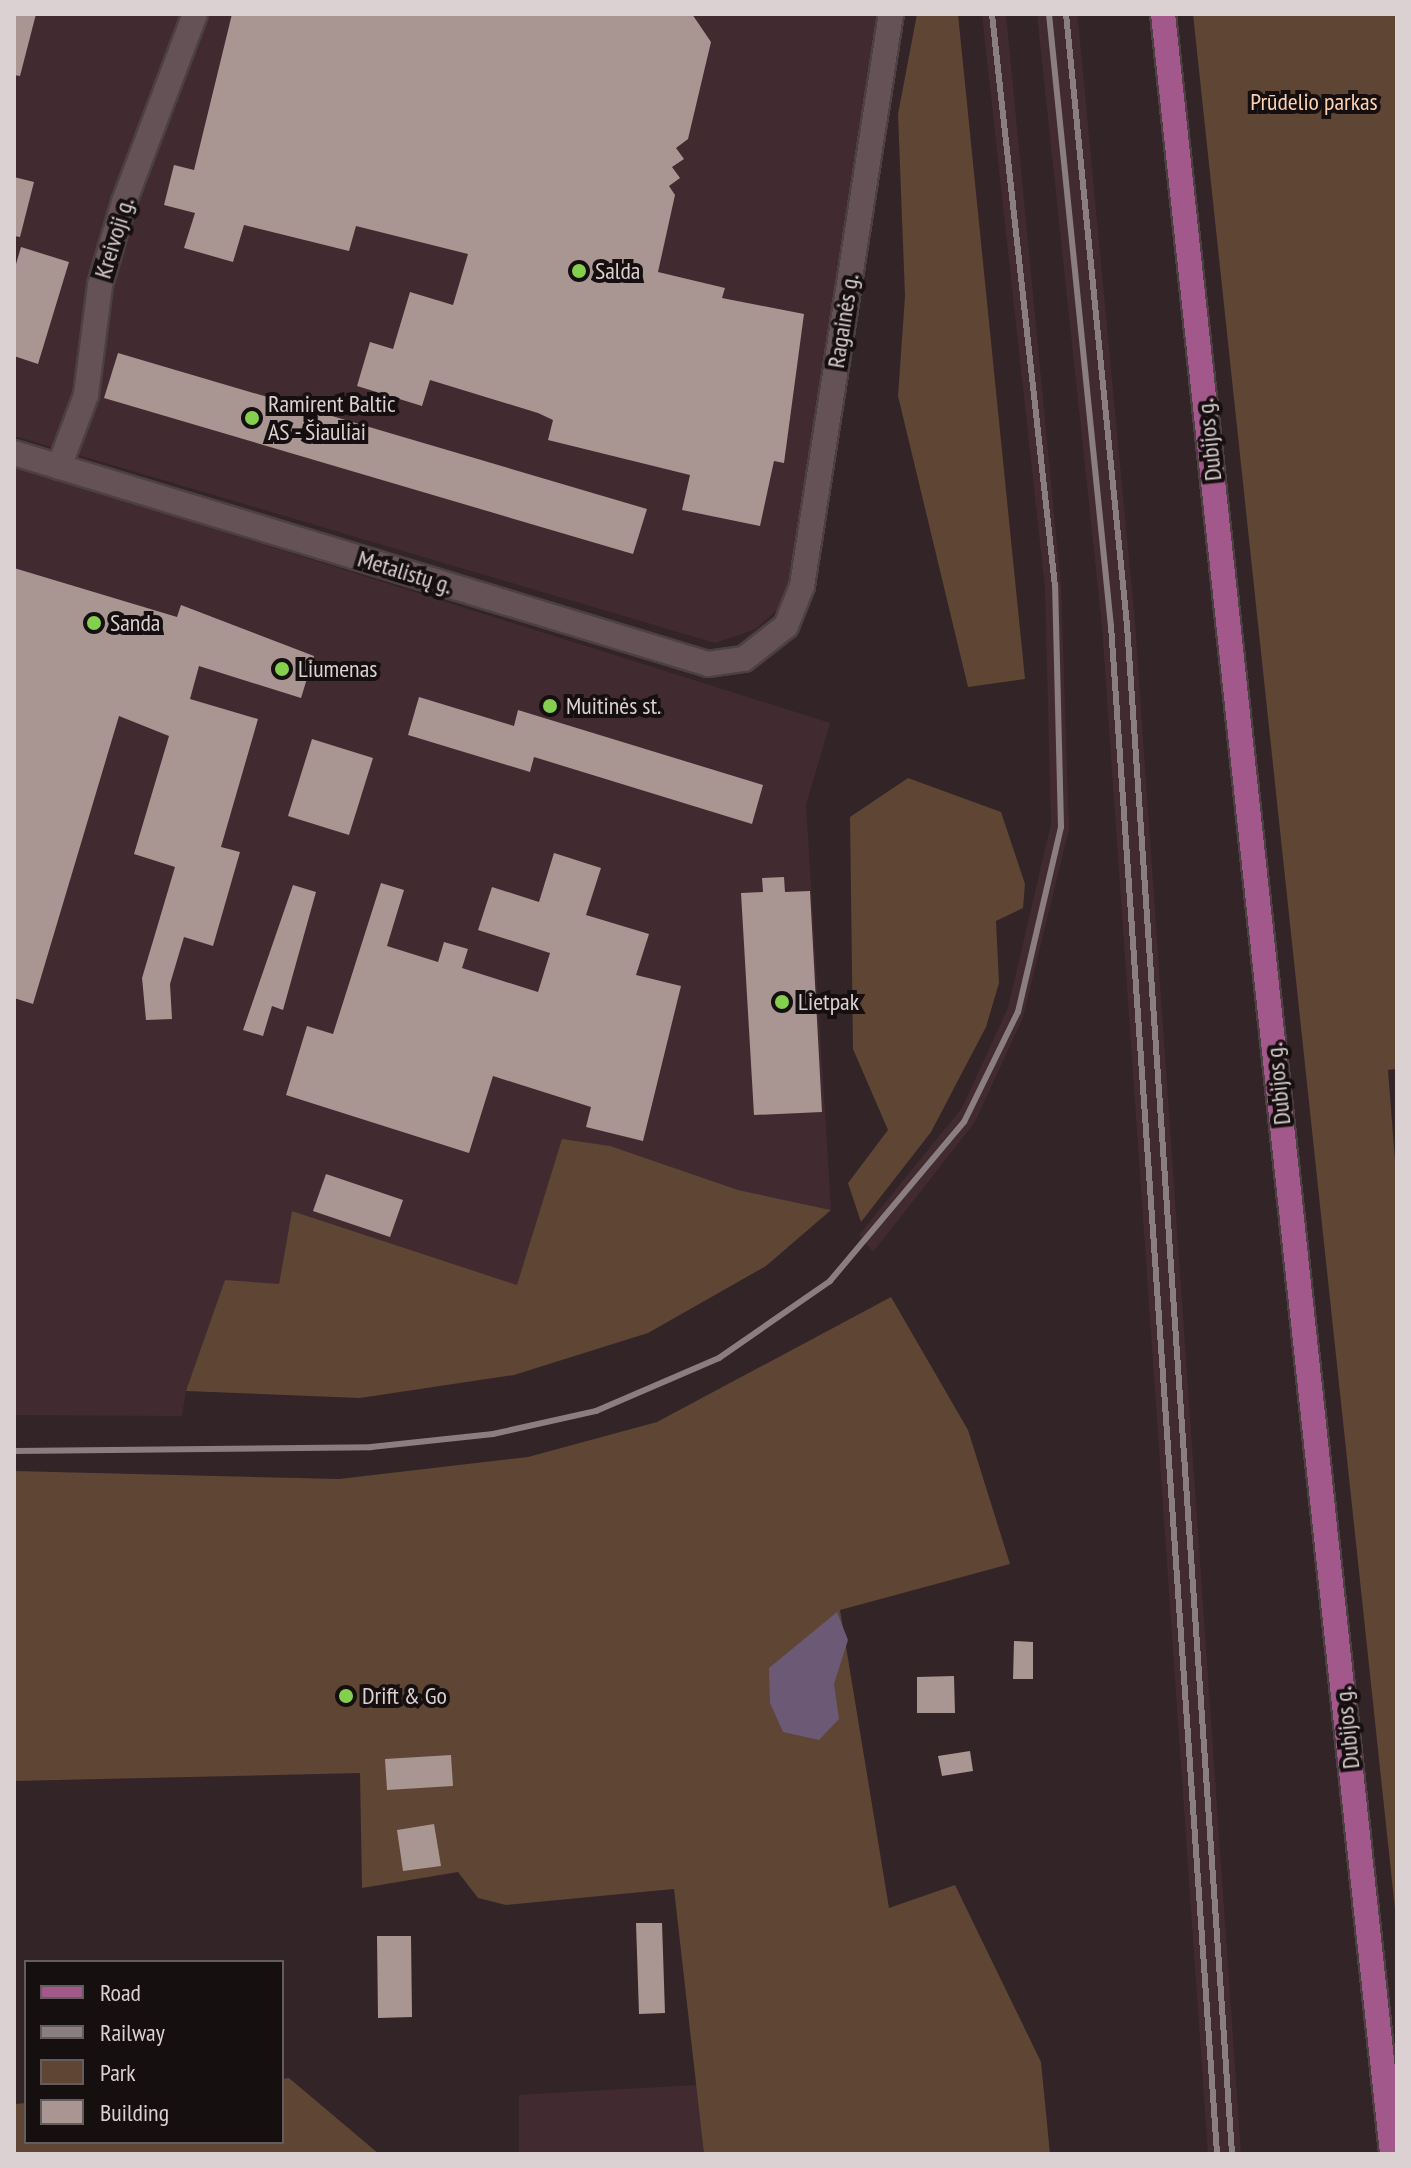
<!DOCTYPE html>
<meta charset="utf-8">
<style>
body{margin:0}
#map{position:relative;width:1411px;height:2168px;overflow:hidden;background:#332427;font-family:"PT Sans Narrow",sans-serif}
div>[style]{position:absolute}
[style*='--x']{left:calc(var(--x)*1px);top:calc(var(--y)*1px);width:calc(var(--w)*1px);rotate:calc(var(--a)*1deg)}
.built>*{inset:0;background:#422b30}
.green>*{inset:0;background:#5e4534}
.water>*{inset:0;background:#6b5975}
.building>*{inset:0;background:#a99592}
.roads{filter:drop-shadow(2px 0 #4c4042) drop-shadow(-2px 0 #4c4042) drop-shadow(0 2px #4c4042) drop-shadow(0 -2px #4c4042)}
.street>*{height:24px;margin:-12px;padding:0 12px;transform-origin:12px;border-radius:12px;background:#645256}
.primary>*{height:24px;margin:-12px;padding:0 12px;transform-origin:12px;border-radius:12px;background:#a2588a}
.rail>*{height:6px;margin:-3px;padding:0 3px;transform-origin:3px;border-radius:3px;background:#8b7e81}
.dots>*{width:22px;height:22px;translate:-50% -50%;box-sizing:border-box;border:4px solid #160f10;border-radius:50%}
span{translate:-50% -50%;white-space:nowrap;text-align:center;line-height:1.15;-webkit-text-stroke:8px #160f10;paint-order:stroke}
.park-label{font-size:24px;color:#fdd1b3}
.street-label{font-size:24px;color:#dbd0d2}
.poi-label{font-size:24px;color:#dbd0d2}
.left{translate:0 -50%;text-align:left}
.frame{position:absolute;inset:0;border:16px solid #dbd0d2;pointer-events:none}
.legend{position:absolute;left:24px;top:1960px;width:260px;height:184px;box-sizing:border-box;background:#160f10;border:2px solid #655c5e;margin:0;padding:10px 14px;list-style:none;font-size:24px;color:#dbd0d2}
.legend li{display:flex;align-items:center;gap:16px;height:40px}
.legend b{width:40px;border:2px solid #655c5e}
</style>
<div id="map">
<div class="built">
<div style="clip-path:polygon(14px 14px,881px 14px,788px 588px,777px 610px,756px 629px,715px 643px,14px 436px)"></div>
<div style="clip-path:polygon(982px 14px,1006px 14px,1061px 586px,1069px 829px,1023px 1017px,975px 1122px,873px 1252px,859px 1235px,962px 1108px,1008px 1008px,1051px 824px,1045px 588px)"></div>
<div style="clip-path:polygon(1037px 14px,1077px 14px,1079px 31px,1135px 623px,1241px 2154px,1208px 2154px,1102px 626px)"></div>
<div style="clip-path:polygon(14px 466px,830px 723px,806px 805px,831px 1210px,738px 1190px,517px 1285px,292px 1211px,279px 1284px,186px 1390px,182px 1416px,14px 1415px)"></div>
<div style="clip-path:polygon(699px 2085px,704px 2154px,519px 2154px,519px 2095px)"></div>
</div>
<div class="green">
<div style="clip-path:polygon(917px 14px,958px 14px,1025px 679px,968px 687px,898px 396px,905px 296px,898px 114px)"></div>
<div style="clip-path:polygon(1193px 14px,1397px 14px,1397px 1069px,1388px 1070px,1397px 1187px,1397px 1928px)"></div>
<div style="clip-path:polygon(908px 778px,1001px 812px,1025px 884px,1023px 908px,996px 921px,999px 983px,986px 1027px,931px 1132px,861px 1222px,848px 1183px,888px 1130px,853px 1049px,850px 817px)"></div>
<div style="clip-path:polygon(562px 1139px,610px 1146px,738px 1190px,831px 1210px,766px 1266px,648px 1333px,514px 1375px,360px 1398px,186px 1391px,225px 1280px,279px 1284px,292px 1211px,517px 1285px)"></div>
<div style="clip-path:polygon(891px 1297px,968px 1430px,1010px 1564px,840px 1610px,889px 1908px,955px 1885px,1041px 2062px,1050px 2154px,704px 2154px,674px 1889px,506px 1905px,478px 1898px,458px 1872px,362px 1888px,360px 1773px,14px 1781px,14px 1471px,339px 1479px,528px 1457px,657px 1422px)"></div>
<div style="clip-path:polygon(289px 2078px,379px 2154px,14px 2154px,14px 2104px,26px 2103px,26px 2142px,282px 2142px,282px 2079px)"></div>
</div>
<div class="water">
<div style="clip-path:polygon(837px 1612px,848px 1640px,834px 1684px,839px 1719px,819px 1740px,783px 1732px,770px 1703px,769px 1668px)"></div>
</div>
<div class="building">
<div style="clip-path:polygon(14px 14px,36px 14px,20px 76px,14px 75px)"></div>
<div style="clip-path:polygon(232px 14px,692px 14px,711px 42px,688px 139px,676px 148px,684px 159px,672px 167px,680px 178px,669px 186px,675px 195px,658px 272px,725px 288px,722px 298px,804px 314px,784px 463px,774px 461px,760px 526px,682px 510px,690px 475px,548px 440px,553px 420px,538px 413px,430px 380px,422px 406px,357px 386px,370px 342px,393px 349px,410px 292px,453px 305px,468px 254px,356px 226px,349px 251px,244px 225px,233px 262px,184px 248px,195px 213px,164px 205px,174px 165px,194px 170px)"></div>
<div style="clip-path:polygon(14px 177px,34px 182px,20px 237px,14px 236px)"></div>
<div style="clip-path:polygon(21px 247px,69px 262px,38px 364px,14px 356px,14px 271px)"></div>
<div style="clip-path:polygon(118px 353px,647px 509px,633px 554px,104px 398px)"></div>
<div style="clip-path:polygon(14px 568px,177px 617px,181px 605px,314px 656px,301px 698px,199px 666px,190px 699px,258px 719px,221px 847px,240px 852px,213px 946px,184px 937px,170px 984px,172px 1019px,146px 1020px,142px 978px,175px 867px,134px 854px,169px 736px,119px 716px,33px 1004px,14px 998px)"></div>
<div style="clip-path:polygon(419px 697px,514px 726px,518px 710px,763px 785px,752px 824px,534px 757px,530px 772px,408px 735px)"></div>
<div style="clip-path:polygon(312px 739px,373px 758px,349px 835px,288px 816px)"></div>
<div style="clip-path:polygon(554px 853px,601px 868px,586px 915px,649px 934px,636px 975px,681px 986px,643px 1141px,586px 1127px,591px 1107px,493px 1076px,469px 1153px,286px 1095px,307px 1026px,333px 1034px,381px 883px,404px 890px,387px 946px,438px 962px,444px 942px,468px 949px,462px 968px,538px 992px,550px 953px,478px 930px,492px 887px,539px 902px)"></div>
<div style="clip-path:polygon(784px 877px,785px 892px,810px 891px,822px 1112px,754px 1115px,741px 893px,763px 892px,762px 878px)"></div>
<div style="clip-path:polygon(293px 885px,316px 892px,283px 1010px,272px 1006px,263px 1036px,243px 1030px)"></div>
<div style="clip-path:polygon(326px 1174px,403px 1200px,390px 1237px,313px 1211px)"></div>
<div style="clip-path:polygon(1014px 1641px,1033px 1642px,1033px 1679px,1013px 1679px)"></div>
<div style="clip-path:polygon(954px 1676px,955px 1713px,917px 1713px,917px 1677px)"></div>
<div style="clip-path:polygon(970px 1751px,973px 1771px,942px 1776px,938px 1756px)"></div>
<div style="clip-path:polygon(451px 1755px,453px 1786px,387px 1790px,385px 1759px)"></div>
<div style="clip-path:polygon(434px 1824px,441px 1866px,403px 1871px,397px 1830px)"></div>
<div style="clip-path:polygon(636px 1923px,662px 1923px,665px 2013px,639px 2014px)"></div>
<div style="clip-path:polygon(377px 1936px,411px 1936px,412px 2017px,378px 2018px)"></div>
</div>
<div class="roads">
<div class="street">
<div style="--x:14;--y:453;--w:725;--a:16.91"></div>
<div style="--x:708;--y:664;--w:36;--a:-8"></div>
<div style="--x:744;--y:659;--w:53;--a:-38.2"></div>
<div style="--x:786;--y:626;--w:43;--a:-68.2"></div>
<div style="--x:802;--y:586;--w:579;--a:-81.16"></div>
<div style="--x:59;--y:467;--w:77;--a:-69.4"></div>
<div style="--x:86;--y:395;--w:111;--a:-82.7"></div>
<div style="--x:100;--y:285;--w:86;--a:-73.9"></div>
<div style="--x:124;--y:202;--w:201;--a:-69.3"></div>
</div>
<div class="primary">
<div style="--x:1163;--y:14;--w:2152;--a:83.89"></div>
</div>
</div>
<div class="rail">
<div style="--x:1049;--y:14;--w:615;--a:84.22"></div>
<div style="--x:1111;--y:626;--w:1532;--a:86.03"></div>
<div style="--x:1066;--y:14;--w:614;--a:84.3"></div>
<div style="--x:1127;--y:625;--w:1533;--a:86.07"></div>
<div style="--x:14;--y:1451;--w:357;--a:-0.6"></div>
<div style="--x:371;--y:1447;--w:123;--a:-6.1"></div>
<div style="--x:493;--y:1434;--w:106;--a:-12.6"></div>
<div style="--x:596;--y:1411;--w:134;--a:-23.3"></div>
<div style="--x:719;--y:1358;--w:135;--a:-34.7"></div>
<div style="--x:830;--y:1281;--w:208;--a:-49.9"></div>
<div style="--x:964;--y:1122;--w:123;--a:-63.9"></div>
<div style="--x:1018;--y:1012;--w:190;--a:-76.9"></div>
<div style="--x:1061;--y:827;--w:241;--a:-91.4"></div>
<div style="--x:1055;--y:586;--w:575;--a:-96.29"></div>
</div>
<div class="dots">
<div style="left:579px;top:271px;background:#84d04e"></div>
<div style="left:252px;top:418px;background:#84d04e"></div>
<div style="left:94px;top:623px;background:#84d04e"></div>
<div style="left:282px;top:669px;background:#84d04e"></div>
<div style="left:550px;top:706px;background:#84d04e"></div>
<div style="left:782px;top:1002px;background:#84d04e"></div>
<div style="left:346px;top:1696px;background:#84d04e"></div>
</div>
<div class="park-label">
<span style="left:1314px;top:102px">Prūdelio parkas</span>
</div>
<div class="street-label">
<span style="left:114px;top:238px;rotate:-73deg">Kreivoji g.</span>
<span style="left:843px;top:321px;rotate:-81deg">Ragainės g.</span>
<span style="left:1209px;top:440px;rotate:-96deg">Dubijos g.</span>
<span style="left:405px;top:572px;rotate:17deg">Metalistų g.</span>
<span style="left:1278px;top:1084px;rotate:-96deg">Dubijos g.</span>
<span style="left:1347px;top:1728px;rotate:-96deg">Dubijos g.</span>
</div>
<div class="poi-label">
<span class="left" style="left:595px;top:271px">Salda</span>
<span class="left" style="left:268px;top:418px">Ramirent Baltic<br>AS - Šiauliai</span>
<span class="left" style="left:110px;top:623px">Sanda</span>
<span class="left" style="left:298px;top:669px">Liumenas</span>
<span class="left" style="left:566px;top:706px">Muitinės st.</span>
<span class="left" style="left:798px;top:1002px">Lietpak</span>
<span class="left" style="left:362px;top:1696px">Drift &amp; Go</span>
</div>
<div class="frame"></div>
<ul class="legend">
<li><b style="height:10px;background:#a2588a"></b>Road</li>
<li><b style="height:10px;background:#8b7e81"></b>Railway</li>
<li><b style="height:22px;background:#5e4534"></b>Park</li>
<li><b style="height:22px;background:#a99592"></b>Building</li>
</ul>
</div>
